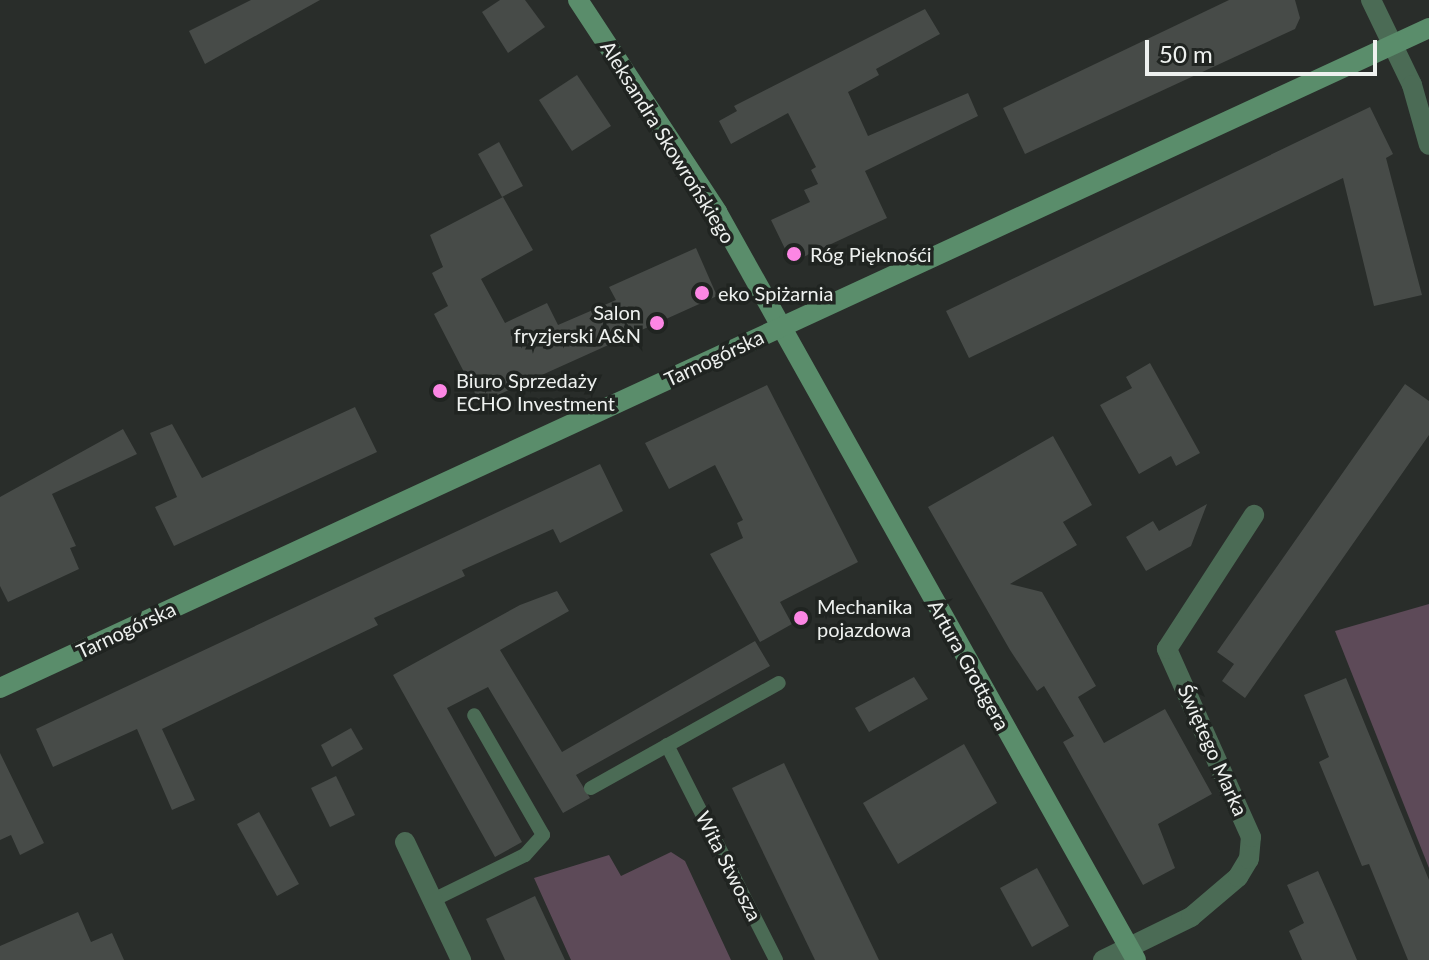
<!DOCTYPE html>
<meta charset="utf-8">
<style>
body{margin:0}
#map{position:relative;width:1429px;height:960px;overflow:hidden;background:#292d2a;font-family:Lato,sans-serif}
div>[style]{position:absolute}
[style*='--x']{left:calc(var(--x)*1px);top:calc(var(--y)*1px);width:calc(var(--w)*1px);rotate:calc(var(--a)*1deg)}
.green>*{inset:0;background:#5d4a58}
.building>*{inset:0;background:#474b48}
.lane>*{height:14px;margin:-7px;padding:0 7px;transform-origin:7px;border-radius:7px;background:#4b6b55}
.street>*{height:20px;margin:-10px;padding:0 10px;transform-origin:10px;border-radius:10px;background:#4b6b55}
.secondary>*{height:20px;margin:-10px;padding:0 10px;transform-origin:10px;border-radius:10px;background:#5a8d6b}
.dots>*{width:22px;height:22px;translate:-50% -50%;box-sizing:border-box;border:4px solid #202421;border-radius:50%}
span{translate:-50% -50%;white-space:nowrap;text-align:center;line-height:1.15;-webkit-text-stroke:7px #202421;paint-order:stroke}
.street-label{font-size:20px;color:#eef1ef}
.poi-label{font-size:20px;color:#eef1ef}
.left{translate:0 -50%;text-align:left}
.right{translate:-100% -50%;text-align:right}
.scale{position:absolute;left:1145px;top:40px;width:232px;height:36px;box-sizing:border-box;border:4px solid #eef1ef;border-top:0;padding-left:10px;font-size:24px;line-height:28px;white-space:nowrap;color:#eef1ef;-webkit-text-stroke:6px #202421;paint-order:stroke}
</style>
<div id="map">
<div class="green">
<div style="clip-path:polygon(1429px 604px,1429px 868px,1335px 631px)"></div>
<div style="clip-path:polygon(671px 852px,685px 861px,731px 960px,571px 960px,534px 878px,609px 855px,621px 876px)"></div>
</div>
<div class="building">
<div style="clip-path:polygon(251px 0,320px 0,205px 64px,189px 31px)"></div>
<div style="clip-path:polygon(500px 0,525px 0,545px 27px,508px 53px,482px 12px)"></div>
<div style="clip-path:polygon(1229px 0,1295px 0,1300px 18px,1295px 29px,1025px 154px,1003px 108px)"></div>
<div style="clip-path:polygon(925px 9px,940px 34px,876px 69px,879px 75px,848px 92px,868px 136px,968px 93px,978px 116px,865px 171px,887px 218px,799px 259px,788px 255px,771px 220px,810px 202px,804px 190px,818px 184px,811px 170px,816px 167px,788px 113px,731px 144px,719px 121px,737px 111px,734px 106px)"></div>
<div style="clip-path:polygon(577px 75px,611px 126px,572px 151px,539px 100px)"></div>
<div style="clip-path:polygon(1370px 107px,1393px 154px,1386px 158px,1422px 295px,1374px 306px,1343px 178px,969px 358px,946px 311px)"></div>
<div style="clip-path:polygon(499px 142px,523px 186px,502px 197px,478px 154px)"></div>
<div style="clip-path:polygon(503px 197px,533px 250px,481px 279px,505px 323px,547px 303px,558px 325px,616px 300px,609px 287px,696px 248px,717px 296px,480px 403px,434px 314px,448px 306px,432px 273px,443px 267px,430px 235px)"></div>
<div style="clip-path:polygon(1150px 363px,1200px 453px,1176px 466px,1171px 456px,1139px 474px,1100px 405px,1132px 388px,1126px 377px)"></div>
<div style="clip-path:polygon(1405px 384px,1429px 401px,1429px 435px,1245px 698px,1222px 681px,1234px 664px,1217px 652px)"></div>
<div style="clip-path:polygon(767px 385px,858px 562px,780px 602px,792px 624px,760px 642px,710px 554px,743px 538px,737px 523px,743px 520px,715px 465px,669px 489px,645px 443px)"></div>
<div style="clip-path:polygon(355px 407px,377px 452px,174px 546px,155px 507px,177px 497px,150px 433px,172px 424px,202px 478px)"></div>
<div style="clip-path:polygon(123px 429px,137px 454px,52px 494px,76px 546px,70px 548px,79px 569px,8px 602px,0 586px,0 497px)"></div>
<div style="clip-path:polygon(1053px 436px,1092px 505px,1063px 522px,1077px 545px,1010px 584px,1042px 592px,1096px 686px,1078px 697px,1104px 743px,1165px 709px,1212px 794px,1158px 824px,1175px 868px,1143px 885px,1063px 742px,1074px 736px,1044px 686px,1037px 691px,1010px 650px,928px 507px)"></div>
<div style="clip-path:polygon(600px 464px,623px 511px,560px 543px,553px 529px,462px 570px,465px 576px,374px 618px,378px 625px,162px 729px,195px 800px,172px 810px,137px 729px,53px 767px,36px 729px)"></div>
<div style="clip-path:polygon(1207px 504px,1191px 546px,1146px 571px,1126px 537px,1153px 521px,1159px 531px)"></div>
<div style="clip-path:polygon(557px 591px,569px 611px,500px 650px,562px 752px,755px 641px,770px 666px,576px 775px,590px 798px,563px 813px,488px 687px,447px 708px,522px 842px,495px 857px,393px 675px,520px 605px)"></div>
<div style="clip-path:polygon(914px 677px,928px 699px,869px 732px,855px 708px)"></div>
<div style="clip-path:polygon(1346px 678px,1429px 880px,1429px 960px,1408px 960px,1369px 864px,1362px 866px,1319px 762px,1329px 757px,1304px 695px)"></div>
<div style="clip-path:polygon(351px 728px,363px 749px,332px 767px,321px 745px)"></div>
<div style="clip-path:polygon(964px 744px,997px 803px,898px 864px,863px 803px)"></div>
<div style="clip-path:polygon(0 753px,44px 843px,20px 855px,11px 835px,0 840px)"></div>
<div style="clip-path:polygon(784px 763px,879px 960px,815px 960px,732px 788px)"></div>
<div style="clip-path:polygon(336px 776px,355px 815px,330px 827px,311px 788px)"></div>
<div style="clip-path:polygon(259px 812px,299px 884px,277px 896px,237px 824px)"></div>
<div style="clip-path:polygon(1037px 868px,1069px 926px,1032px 947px,1000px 888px)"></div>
<div style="clip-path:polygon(1318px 871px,1335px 909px,1357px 960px,1302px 960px,1289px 931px,1304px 923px,1287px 885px)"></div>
<div style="clip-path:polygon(535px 896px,565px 960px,505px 960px,486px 919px)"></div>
<div style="clip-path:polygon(78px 912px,91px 942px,112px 933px,124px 960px,0 960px,0 946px)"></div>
</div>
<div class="lane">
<div style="--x:667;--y:745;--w:241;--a:63.1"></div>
<div style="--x:591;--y:788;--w:215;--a:-29.2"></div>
<div style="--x:433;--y:900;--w:102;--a:-26.1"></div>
<div style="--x:525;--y:855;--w:27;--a:-48"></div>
<div style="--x:543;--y:835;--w:138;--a:-119.9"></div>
</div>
<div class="street">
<div style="--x:1371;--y:0;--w:94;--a:64.2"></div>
<div style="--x:1412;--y:85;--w:62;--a:74.2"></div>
<div style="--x:405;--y:842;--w:131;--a:64.6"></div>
<div style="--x:1103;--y:960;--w:98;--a:-26"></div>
<div style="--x:1191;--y:917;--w:62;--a:-40.4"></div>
<div style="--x:1238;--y:877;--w:21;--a:-59"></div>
<div style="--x:1249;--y:859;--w:22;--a:-85"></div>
<div style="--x:1251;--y:837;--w:206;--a:-114.1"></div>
<div style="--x:1167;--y:649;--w:160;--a:-57"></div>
</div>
<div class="secondary">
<div style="--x:578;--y:0;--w:254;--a:56.7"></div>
<div style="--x:717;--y:212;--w:857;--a:60.74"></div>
<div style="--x:0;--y:688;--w:1574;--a:-24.79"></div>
</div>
<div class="dots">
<div style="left:794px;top:254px;background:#fc86e4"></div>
<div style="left:702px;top:293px;background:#fc86e4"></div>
<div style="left:657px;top:323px;background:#fc86e4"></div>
<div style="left:440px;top:391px;background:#fc86e4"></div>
<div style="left:801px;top:618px;background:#fc86e4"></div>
</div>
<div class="street-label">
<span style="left:668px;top:142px;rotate:58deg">Aleksandra Skowrońskiego</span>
<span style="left:714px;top:358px;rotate:-25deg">Tarnogórska</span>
<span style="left:126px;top:630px;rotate:-25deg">Tarnogórska</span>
<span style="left:969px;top:665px;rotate:61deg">Artura Grottgera</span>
<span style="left:1213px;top:750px;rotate:66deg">Świętego Marka</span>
<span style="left:729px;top:866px;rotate:63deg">Wita Stwosza</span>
</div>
<div class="poi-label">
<span class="left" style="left:810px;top:254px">Róg Pięknośći</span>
<span class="left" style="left:718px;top:293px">eko Spiżarnia</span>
<span class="right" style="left:641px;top:324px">Salon<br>fryzjerski A&amp;N</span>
<span class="left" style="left:456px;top:392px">Biuro Sprzedaży<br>ECHO Investment</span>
<span class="left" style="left:817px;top:618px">Mechanika<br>pojazdowa</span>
</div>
<div class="scale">50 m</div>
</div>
